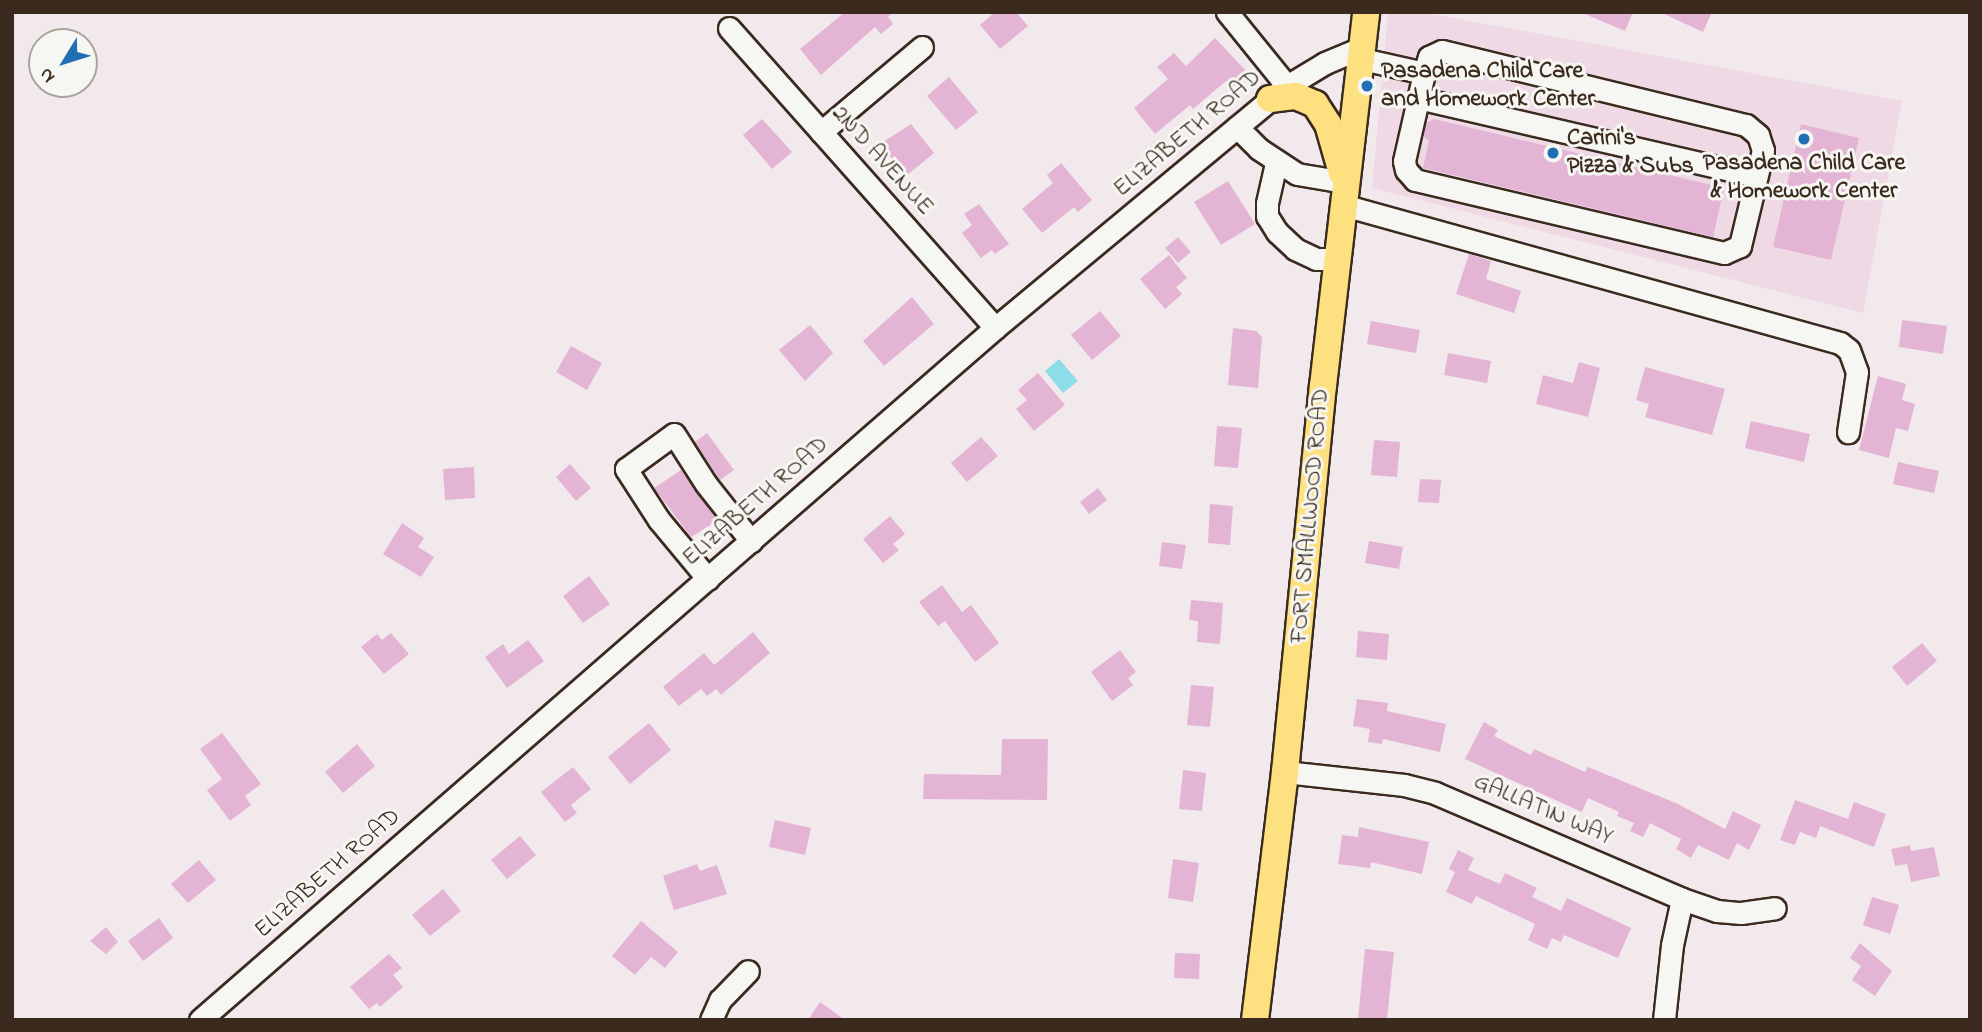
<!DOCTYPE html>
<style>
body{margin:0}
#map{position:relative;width:1982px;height:1032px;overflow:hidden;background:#f2e9ec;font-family:"Indie Flower",sans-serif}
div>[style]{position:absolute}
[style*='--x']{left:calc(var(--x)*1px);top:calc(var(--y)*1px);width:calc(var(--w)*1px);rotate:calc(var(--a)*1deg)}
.built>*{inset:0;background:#eed9e5}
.water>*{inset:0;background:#8ddde9}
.building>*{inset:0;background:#e4b4d5}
.roads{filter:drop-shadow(2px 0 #3b2a1e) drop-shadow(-2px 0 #3b2a1e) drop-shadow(0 2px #3b2a1e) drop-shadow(0 -2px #3b2a1e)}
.minor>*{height:21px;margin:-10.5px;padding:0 10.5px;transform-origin:10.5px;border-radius:10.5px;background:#f6f6f2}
.major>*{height:26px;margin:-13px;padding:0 13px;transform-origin:13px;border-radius:13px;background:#fde080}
.dots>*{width:19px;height:19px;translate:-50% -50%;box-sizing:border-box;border:4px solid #f6f6f2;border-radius:50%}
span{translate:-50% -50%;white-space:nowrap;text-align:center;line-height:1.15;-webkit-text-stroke:6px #f6f6f2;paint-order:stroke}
.poi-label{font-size:24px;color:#3b2a1e;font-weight:700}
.left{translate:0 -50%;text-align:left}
.street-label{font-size:24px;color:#3b2a1e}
.frame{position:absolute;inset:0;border:14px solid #3b2a1e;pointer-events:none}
.north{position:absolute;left:28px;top:28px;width:70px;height:70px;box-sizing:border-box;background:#f6f6f2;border:2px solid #aba49d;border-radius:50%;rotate:232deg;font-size:19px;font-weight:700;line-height:28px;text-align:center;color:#3b2a1e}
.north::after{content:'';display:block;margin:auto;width:24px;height:32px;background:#1f6fb2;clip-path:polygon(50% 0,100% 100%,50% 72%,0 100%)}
</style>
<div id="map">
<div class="built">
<div style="clip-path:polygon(1388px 12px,1421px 12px,1902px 101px,1863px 313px,1372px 188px)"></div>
</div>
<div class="water">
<div style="clip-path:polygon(1059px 359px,1078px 381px,1063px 393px,1045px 371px)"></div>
</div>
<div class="building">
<div style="clip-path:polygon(845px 12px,893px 12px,888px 17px,893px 24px,881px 34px,875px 27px,821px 75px,800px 49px)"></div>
<div style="clip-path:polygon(995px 12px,1016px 12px,1028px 26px,1000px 49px,980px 25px)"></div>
<div style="clip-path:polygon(1580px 12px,1633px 12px,1625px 31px)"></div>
<div style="clip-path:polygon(1660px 12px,1712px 12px,1703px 32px)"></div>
<div style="clip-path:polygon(1215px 38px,1248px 73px,1232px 88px,1226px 81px,1193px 109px,1190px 105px,1155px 134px,1134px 108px,1168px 79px,1157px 67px,1174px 53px,1186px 66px)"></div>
<div style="clip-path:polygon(949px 77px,978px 112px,956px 130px,927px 96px)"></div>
<div style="clip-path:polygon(762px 119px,792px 152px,772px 169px,743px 135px)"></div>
<div style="clip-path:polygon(1434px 119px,1724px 188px,1713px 237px,1423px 168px,1429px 141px,1423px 135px,1426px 123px)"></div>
<div style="clip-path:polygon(911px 124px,934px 153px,906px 176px,880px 144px)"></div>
<div style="clip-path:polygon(1801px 124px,1859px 138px,1831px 260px,1773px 247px)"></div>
<div style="clip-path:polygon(1061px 163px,1092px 200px,1078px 212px,1074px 207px,1042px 233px,1022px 209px,1053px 183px,1047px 175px)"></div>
<div style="clip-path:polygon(1228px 181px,1255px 224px,1221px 245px,1194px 202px)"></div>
<div style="clip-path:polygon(979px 204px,1009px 244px,995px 254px,992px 250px,981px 258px,962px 233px,972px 225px,964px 214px)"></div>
<div style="clip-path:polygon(1178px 237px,1191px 252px,1178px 263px,1165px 248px)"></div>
<div style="clip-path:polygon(1469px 254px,1491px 261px,1486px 279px,1521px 291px,1514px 313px,1456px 294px)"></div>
<div style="clip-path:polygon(1169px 255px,1187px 278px,1176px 287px,1182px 294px,1165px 309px,1140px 279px)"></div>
<div style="clip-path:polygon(912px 297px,934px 324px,884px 366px,863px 341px)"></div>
<div style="clip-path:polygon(1100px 311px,1121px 336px,1092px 360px,1071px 335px)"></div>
<div style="clip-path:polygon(1902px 320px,1947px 326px,1943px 354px,1899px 347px)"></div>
<div style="clip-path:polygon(1371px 321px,1420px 330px,1416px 353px,1367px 344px)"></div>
<div style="clip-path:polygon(810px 325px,833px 353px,805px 381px,779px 350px)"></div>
<div style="clip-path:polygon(1233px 328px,1256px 331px,1262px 337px,1258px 388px,1228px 385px)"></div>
<div style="clip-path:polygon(571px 346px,602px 363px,587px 390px,556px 372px)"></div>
<div style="clip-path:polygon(1448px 353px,1491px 361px,1487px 383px,1444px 375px)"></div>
<div style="clip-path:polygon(1579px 362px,1600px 368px,1588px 417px,1536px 404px,1543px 375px,1573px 383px)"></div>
<div style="clip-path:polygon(1645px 367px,1725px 389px,1712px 435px,1645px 417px,1649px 404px,1636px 400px)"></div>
<div style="clip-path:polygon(1038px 373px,1065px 405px,1034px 431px,1016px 409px,1027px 400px,1018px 390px)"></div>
<div style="clip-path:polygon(1878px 376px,1906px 384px,1902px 400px,1915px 404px,1908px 431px,1896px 428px,1889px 458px,1859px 450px)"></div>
<div style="clip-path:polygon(1751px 421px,1810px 434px,1804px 462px,1745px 448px)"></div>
<div style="clip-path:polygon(1217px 426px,1242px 428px,1238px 468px,1214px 466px)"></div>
<div style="clip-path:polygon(707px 433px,734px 470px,720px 480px,695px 442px)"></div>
<div style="clip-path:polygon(981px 437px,998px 456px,967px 482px,951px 463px)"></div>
<div style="clip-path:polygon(1374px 440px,1400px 442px,1397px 477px,1371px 475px)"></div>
<div style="clip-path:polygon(1898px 462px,1939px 471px,1934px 493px,1893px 484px)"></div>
<div style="clip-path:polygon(570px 464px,591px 488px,576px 501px,556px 477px)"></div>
<div style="clip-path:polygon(474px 467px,475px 498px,445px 500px,443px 469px)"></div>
<div style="clip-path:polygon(681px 470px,718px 520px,691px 537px,654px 488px)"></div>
<div style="clip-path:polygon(1420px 479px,1441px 480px,1439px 503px,1418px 502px)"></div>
<div style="clip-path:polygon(1098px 488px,1107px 500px,1089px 514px,1080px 502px)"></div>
<div style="clip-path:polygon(1210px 504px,1233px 506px,1230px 545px,1208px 543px)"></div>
<div style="clip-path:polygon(890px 516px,905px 534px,893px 544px,899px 550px,883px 563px,863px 539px)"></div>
<div style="clip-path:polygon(402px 523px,424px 538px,418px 547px,434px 557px,421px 577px,383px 554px)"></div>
<div style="clip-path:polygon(1369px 541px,1403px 547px,1399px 569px,1365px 563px)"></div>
<div style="clip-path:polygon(1162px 542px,1186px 545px,1182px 569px,1159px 566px)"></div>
<div style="clip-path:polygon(589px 576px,610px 604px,583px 623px,563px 596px)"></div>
<div style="clip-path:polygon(942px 585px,962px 612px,971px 605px,999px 643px,975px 662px,945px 621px,938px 626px,919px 602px)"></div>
<div style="clip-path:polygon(1191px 600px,1223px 603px,1220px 644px,1197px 642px,1198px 621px,1189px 620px)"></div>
<div style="clip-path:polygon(1358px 631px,1389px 634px,1387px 660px,1356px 657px)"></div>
<div style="clip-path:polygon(753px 632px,770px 653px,721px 695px,716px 689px,707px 696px,701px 689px,679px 706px,663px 687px,704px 653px,714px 665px)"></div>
<div style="clip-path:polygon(391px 633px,409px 654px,384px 674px,361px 647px,377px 634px,382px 640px)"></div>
<div style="clip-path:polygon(528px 640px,544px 661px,507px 688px,485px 657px,503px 644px,509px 654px)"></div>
<div style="clip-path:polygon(1922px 643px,1937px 661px,1907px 686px,1892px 667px)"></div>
<div style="clip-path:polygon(1120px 650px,1136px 672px,1128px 678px,1133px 685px,1112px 701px,1091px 672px)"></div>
<div style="clip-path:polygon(1191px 685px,1214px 687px,1210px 727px,1187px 725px)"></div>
<div style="clip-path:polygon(1357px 699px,1388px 703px,1387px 711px,1446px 724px,1440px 752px,1383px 739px,1382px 744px,1368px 742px,1370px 729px,1353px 726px)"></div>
<div style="clip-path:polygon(1484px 722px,1498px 730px,1494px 736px,1531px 755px,1534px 749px,1585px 772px,1588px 767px,1678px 804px,1725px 829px,1733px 811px,1761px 825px,1749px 850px,1737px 843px,1729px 860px,1698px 845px,1691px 858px,1676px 849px,1681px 839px,1650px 823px,1643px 837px,1630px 831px,1634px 823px,1617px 816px,1619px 812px,1588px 798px,1582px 812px,1465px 759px)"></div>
<div style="clip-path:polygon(649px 723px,671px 750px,630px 784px,608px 757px)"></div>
<div style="clip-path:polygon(222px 733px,261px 784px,245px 796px,251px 805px,230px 821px,207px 790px,222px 779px,200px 749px)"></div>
<div style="clip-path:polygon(1002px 739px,1048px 739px,1047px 800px,923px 799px,924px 774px,1001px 775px)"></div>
<div style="clip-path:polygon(357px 744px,375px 766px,343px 793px,325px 772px)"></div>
<div style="clip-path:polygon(573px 767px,591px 789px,571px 805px,577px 813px,565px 822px,541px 792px)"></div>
<div style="clip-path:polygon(1183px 770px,1206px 773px,1202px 811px,1179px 809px)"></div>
<div style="clip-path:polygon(1795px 800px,1848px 819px,1854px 802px,1886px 814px,1874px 847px,1820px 826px,1816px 838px,1800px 832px,1795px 845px,1780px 840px)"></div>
<div style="clip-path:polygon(775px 820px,811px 828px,805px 855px,769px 847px)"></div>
<div style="clip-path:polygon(1359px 827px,1429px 842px,1422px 874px,1371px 862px,1370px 868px,1338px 864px,1342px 835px,1358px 837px)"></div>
<div style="clip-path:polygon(520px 836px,536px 855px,507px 879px,491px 860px)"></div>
<div style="clip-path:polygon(1910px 845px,1911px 851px,1934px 847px,1940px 876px,1911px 882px,1907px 864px,1895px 866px,1891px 849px)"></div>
<div style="clip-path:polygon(1458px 850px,1474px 858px,1468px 870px,1500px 884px,1505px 873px,1537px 888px,1532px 897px,1561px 911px,1567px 898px,1631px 928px,1618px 958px,1564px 935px,1561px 942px,1552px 938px,1547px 949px,1528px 940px,1535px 924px,1476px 896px,1472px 904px,1446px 892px,1455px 872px,1449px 869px)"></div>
<div style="clip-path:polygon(1173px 859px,1199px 863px,1193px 902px,1168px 898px)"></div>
<div style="clip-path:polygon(199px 860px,216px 880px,188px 903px,171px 884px)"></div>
<div style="clip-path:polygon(697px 864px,700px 871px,717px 865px,727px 894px,674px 910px,663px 876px)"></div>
<div style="clip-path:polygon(443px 889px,461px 911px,430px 936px,412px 915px)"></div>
<div style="clip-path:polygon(1872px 897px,1899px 905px,1890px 934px,1863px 925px)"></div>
<div style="clip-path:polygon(159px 918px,173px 938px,143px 961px,128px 941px)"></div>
<div style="clip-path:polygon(641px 921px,678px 952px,665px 968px,651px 957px,635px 975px,612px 956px)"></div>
<div style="clip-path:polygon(106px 927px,118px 942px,106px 954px,90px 941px)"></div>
<div style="clip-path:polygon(1860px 943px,1892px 971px,1875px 996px,1852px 980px,1861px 966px,1850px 958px)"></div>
<div style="clip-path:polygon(1365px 949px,1394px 952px,1387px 1020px,1358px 1019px)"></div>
<div style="clip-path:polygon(1175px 953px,1200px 954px,1199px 979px,1174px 978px)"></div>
<div style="clip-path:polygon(389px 954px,402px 968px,393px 975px,403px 987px,380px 1007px,377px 1003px,369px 1009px,350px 987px)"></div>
<div style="clip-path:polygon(820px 1002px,845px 1020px,808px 1020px)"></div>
</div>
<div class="roads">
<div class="minor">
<div style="--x:1227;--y:12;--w:95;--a:51"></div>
<div style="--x:729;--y:28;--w:401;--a:48.4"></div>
<div style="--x:1362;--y:59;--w:64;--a:12.7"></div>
<div style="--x:1424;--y:73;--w:17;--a:-73"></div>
<div style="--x:1429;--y:57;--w:14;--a:-25"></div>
<div style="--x:1442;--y:51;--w:313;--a:13.7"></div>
<div style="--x:1746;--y:125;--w:16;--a:40"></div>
<div style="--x:1758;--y:135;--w:16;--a:72"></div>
<div style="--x:1763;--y:150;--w:99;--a:103.5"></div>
<div style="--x:1740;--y:246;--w:17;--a:156"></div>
<div style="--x:1724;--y:253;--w:318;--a:-166.7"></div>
<div style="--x:1415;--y:180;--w:13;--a:-132"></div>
<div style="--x:1406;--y:170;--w:9;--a:-103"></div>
<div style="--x:1404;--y:161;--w:90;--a:-77.2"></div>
<div style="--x:1418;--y:98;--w:347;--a:13"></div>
<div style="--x:1237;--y:127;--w:31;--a:45"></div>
<div style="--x:1259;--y:149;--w:45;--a:33.3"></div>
<div style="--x:1297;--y:174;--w:49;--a:9.5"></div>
<div style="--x:821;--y:132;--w:132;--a:-40.1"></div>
<div style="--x:1276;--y:163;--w:41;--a:102.7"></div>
<div style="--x:1267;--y:203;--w:13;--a:90"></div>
<div style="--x:1267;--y:216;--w:19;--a:58"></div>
<div style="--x:1277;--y:232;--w:25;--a:43"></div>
<div style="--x:1295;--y:249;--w:23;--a:25"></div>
<div style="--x:1316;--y:259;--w:21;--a:0"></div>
<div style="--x:1343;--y:205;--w:516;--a:15.52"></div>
<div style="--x:1840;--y:343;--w:11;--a:38"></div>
<div style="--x:1849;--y:350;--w:23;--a:70"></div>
<div style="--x:1857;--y:372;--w:61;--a:98.5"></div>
<div style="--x:708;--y:579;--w:77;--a:-129.7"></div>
<div style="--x:659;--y:520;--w:61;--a:-122.9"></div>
<div style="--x:626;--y:469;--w:59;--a:-36.1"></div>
<div style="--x:674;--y:434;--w:59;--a:57.4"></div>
<div style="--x:706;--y:484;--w:73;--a:51.7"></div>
<div style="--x:1285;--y:772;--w:120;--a:6.2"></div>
<div style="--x:1404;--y:785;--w:32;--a:14"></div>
<div style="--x:1435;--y:793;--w:269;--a:23.2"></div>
<div style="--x:1682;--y:899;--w:37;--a:19"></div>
<div style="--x:1717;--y:911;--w:24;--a:5"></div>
<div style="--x:1741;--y:913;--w:34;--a:-8"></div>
<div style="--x:200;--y:1020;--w:1054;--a:-41.04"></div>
<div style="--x:995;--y:328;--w:379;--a:-39.7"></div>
<div style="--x:1287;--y:86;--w:44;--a:-31.2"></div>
<div style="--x:1325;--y:63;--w:41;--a:-22.8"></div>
<div style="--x:711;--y:1020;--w:22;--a:-66"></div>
<div style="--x:720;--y:1000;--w:40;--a:-46"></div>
<div style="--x:1664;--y:1020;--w:75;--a:-83.9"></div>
<div style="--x:1672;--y:945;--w:47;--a:-77.7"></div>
</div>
<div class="major">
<div style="--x:1270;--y:99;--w:26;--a:-7"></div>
<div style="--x:1296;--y:96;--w:21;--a:23"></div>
<div style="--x:1315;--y:104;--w:24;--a:57"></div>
<div style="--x:1328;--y:124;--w:51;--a:74.1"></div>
<div style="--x:1255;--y:1020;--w:250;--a:-83.1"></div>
<div style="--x:1285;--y:772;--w:388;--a:-84.4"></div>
<div style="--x:1323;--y:386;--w:376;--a:-83.4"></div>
</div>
</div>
<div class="dots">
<div style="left:1367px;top:86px;background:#1f6fb2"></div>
<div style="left:1804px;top:139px;background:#1f6fb2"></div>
<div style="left:1553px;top:153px;background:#1f6fb2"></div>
</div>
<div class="poi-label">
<span class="left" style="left:1381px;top:86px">Pasadena Child Care<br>and Homework Center</span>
<span class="left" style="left:1567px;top:153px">Carini's<br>Pizza &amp; Subs</span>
<span style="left:1804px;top:178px">Pasadena Child Care<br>&amp; Homework Center</span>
</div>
<div class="street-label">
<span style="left:1188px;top:134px;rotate:-40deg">ELIZABETH ROAD</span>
<span style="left:882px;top:161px;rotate:48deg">2ND AVENUE</span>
<span style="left:756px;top:502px;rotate:-41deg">ELIZABETH ROAD</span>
<span style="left:1311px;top:516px;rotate:-85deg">FORT SMALLWOOD ROAD</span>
<span style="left:1543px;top:810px;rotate:23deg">GALLATIN WAY</span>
<span style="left:328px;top:874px;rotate:-41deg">ELIZABETH ROAD</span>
</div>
<div class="frame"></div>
<div class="north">N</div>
</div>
